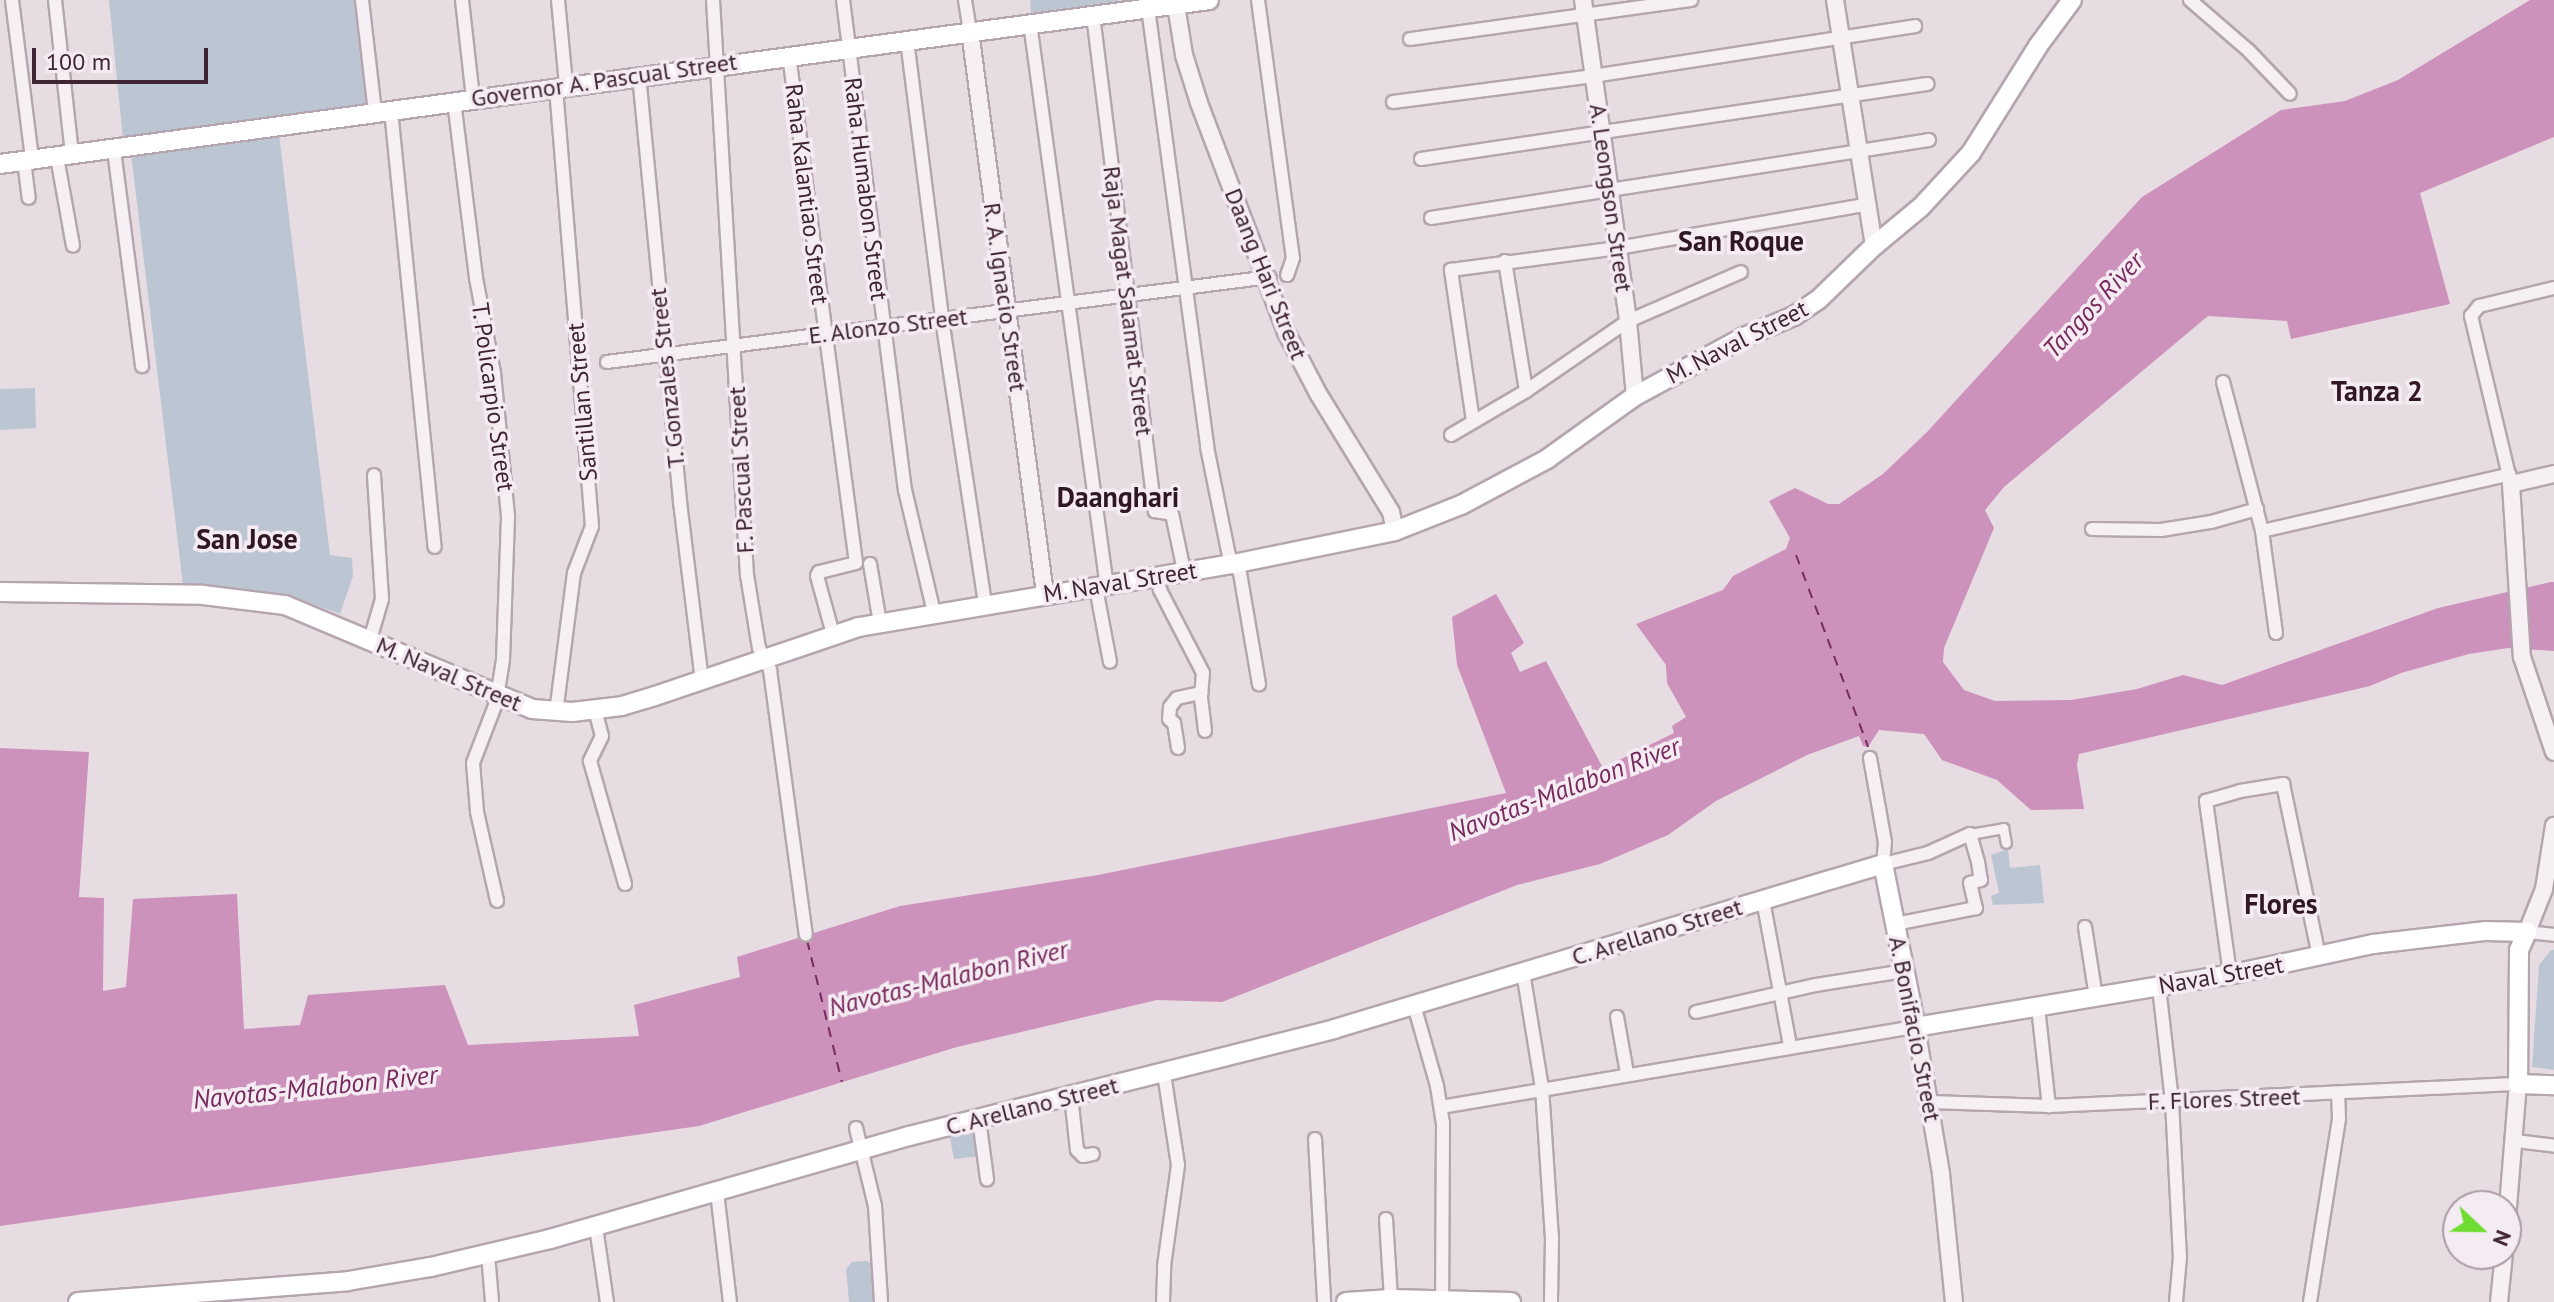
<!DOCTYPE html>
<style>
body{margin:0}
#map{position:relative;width:2554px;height:1302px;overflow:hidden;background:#e8dce3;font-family:"PT Sans",sans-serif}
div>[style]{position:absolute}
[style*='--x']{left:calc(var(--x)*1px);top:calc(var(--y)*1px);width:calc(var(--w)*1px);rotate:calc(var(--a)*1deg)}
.green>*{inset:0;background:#bcc6d3}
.water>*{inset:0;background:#cc92bb}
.ferry>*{height:2px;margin-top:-1px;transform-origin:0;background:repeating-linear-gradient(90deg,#772a5d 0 10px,transparent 0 18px)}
.roads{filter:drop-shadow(2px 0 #b5a5ae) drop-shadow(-2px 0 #b5a5ae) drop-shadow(0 2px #b5a5ae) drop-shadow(0 -2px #b5a5ae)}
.pedestrian>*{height:9px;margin:-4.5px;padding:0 4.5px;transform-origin:4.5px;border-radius:4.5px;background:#f6eff3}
.minor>*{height:12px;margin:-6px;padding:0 6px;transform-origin:6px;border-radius:6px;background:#f6eff3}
.tertiary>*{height:16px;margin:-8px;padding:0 8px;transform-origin:8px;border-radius:8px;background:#f6eff3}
.secondary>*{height:18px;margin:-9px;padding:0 9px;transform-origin:9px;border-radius:9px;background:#fff}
span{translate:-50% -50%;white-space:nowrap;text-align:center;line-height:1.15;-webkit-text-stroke:7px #f5ebf2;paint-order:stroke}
.street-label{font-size:24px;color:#3f2434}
.water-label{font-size:26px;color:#772a5d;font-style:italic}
.quarter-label{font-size:28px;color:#301724;font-weight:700}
.north{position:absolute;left:2442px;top:1190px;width:80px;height:80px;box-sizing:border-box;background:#f5ebf2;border:2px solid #ac9ba6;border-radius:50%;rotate:112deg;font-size:22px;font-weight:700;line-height:32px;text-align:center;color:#3f2434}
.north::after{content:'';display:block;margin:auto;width:28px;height:36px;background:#6fdc32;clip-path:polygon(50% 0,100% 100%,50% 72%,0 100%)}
.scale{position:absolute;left:32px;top:48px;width:176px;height:36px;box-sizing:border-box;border:4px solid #3f2434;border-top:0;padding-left:10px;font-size:24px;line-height:28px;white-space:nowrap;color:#3f2434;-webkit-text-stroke:6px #f5ebf2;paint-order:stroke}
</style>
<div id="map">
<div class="green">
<div style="clip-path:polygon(109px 0,360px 0,371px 108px,123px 139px)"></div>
<div style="clip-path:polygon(1030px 0,1118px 0,1118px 1px,1031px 13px)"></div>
<div style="clip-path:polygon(279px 134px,330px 555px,352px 558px,353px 576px,340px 614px,291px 596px,183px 585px,131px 154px)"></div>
<div style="clip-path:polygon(35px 388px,36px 428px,0 430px,0 389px)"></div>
<div style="clip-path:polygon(2008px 849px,2010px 868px,2040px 865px,2044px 903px,1993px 905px,1991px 896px,1999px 893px,1991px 855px)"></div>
<div style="clip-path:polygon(2551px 950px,2554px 950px,2554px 1070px,2532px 1067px,2539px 965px)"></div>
<div style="clip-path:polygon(976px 1127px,981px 1156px,954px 1159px,949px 1133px)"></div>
<div style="clip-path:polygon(867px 1261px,874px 1266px,879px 1302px,849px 1302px,846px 1269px,852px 1262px)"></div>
</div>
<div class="water">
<div style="clip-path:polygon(2530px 0,2554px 0,2554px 137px,2420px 193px,2450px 304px,2291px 339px,2287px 321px,2208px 316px,2004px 487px,1985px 510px,1994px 528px,1944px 648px,1943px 662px,1964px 690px,1995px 701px,2071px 700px,2137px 689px,2183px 675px,2222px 685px,2438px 608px,2551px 582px,2554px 582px,2554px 651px,2508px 648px,2469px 654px,2401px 673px,2370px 686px,2079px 754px,2077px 765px,2084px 809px,2031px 810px,1997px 780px,1942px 760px,1924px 734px,1879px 730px,1868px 747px,1863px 746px,1859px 736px,1807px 755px,1716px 801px,1668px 835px,1600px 864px,1517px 885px,1222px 1002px,1157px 1000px,957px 1047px,699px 1126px,0 1226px,0 748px,89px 752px,79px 897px,104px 898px,103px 991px,126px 987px,133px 899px,237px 894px,244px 1029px,300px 1025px,308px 995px,445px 985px,468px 1045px,639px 1036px,634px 1005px,740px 977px,737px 957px,900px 906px,1098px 875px,1506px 793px,1457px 665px,1452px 617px,1496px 594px,1524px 643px,1511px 653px,1520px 672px,1546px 661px,1603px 768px,1674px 733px,1672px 726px,1686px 717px,1667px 683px,1666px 665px,1636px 624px,1723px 590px,1733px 576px,1786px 549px,1790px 538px,1769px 501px,1795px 488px,1828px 504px,1839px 504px,1883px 474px,1927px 432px,2142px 197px,2281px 110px,2345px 101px,2398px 80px)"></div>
</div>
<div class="ferry">
<div style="--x:1796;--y:555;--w:205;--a:69.4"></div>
<div style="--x:807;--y:940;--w:146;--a:76.2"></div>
</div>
<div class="roads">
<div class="pedestrian">
<div style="--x:1970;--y:834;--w:34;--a:-10"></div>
<div style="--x:2003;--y:828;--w:15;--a:79"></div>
</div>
<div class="minor">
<div style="--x:12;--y:0;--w:160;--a:82.8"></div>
<div style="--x:55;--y:0;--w:156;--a:83.7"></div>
<div style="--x:362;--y:0;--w:113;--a:83.4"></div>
<div style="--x:462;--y:0;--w:99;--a:83.6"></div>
<div style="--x:558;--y:0;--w:85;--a:84.6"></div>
<div style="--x:713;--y:0;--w:576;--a:86.62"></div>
<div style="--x:747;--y:575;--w:74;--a:80.7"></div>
<div style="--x:759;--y:648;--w:25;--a:63"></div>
<div style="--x:770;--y:670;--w:267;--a:82.3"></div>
<div style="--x:843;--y:0;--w:494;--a:82.8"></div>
<div style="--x:905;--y:490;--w:126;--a:76.7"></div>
<div style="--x:965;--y:0;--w:31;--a:81"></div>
<div style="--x:1258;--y:0;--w:260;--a:82.3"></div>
<div style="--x:1293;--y:258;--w:18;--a:109"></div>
<div style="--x:2190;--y:0;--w:78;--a:40.8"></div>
<div style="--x:2249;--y:51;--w:59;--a:46.4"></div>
<div style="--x:1148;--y:8;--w:443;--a:82.3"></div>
<div style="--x:1207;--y:447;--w:111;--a:78.6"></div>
<div style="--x:1229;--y:556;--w:20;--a:57"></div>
<div style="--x:1240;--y:573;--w:113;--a:80.3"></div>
<div style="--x:1093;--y:15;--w:500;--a:82.9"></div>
<div style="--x:1155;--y:511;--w:17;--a:10"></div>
<div style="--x:1172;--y:514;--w:58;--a:78.1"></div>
<div style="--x:1030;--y:23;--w:569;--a:82.23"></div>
<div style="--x:1410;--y:39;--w:284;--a:-7.9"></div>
<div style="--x:907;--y:40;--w:281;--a:82.8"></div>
<div style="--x:942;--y:319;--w:288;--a:81.4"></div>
<div style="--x:789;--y:55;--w:512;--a:82.49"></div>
<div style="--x:856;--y:563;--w:38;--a:166"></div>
<div style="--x:819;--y:572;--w:4;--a:117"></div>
<div style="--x:817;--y:576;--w:60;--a:74.6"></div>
<div style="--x:639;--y:75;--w:429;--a:84.5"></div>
<div style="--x:680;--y:502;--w:179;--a:83"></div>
<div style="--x:454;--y:101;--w:178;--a:82.9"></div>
<div style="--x:476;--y:278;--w:97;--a:79.3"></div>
<div style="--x:494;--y:373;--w:145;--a:84.4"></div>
<div style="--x:508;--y:517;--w:143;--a:92"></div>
<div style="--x:503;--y:660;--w:44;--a:99.2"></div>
<div style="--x:496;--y:703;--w:64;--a:111"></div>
<div style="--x:473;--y:763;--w:49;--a:85.3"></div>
<div style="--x:477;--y:812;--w:91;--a:77.3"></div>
<div style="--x:1393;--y:102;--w:202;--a:-7.4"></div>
<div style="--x:1593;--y:76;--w:326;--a:-8.8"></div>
<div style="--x:391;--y:110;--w:439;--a:84.3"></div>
<div style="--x:114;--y:150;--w:218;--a:82.6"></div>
<div style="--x:57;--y:157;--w:90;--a:79.8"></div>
<div style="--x:1421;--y:159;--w:512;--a:-8.43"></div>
<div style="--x:24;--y:160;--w:38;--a:83"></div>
<div style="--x:1431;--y:218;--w:504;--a:-8.9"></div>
<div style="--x:1505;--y:261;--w:132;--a:80.8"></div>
<div style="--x:607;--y:362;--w:668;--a:-7.31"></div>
<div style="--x:2223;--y:382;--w:154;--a:75.3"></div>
<div style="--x:2262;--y:531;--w:103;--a:82.2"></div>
<div style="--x:1473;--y:421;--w:153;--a:-98.3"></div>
<div style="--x:1451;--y:270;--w:168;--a:-7.5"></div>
<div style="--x:1618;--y:248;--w:255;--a:-9.9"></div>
<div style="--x:1451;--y:435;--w:87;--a:-30.4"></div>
<div style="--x:1526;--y:391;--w:124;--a:-34.5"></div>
<div style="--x:1628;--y:321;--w:123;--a:-23.4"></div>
<div style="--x:2511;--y:484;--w:173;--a:-103.4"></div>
<div style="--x:2471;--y:316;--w:13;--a:-51"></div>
<div style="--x:2479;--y:306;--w:77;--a:-13.5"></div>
<div style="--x:2092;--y:529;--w:69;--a:0.8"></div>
<div style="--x:2161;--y:530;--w:51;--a:-9.1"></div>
<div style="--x:2211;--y:522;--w:48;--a:-15.8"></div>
<div style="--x:2262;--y:531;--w:254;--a:-12.9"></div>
<div style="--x:870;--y:564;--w:60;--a:80.4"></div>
<div style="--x:1157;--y:577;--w:13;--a:77"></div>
<div style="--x:1160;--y:590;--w:93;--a:62.6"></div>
<div style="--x:1203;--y:673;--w:25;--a:95"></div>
<div style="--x:1201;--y:698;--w:33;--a:83"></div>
<div style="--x:1096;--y:588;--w:75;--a:79.3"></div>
<div style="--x:370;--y:640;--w:43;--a:-73.7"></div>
<div style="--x:382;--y:599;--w:124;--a:-93.7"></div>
<div style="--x:595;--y:710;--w:27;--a:75"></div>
<div style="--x:602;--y:736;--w:28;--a:116"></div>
<div style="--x:590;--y:761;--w:128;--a:74.1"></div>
<div style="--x:556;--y:713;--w:141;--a:-82.7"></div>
<div style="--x:574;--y:573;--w:50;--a:-69"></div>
<div style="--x:592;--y:526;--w:441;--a:-94.7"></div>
<div style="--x:1178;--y:748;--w:25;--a:-99"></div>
<div style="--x:1174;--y:723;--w:6;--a:-141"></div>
<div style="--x:1169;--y:719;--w:12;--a:-85"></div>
<div style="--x:1170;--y:707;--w:11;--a:-52"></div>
<div style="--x:1177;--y:698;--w:25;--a:-12"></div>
<div style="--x:1870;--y:758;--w:85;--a:79.9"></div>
<div style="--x:1885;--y:842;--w:22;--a:95"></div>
<div style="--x:1883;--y:864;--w:46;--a:-13.7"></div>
<div style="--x:1928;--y:853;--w:46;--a:-24.3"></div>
<div style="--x:1970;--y:834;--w:29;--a:74"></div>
<div style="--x:1978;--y:862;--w:18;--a:81"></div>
<div style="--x:1981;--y:880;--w:11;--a:165"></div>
<div style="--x:1970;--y:883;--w:26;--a:77"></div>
<div style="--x:1976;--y:908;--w:83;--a:168.8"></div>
<div style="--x:1763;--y:900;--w:148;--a:79.5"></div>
<div style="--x:2085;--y:927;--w:71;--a:81.1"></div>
<div style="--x:2527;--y:932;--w:27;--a:6"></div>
<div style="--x:1523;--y:972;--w:118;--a:80.7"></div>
<div style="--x:1542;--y:1088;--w:149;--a:86.2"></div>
<div style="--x:1552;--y:1237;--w:65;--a:90.9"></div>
<div style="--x:2230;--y:974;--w:175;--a:-97.9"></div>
<div style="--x:2206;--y:801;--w:35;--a:-16"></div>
<div style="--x:2240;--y:791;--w:44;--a:-9.2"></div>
<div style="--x:2283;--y:784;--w:177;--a:78.2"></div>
<div style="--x:2159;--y:987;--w:115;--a:83.5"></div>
<div style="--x:2172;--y:1101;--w:156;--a:87.1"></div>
<div style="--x:2180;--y:1257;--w:45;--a:95.1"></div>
<div style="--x:1414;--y:1005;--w:84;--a:74.1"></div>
<div style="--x:1437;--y:1086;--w:37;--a:81"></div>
<div style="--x:1443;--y:1123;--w:176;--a:90.3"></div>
<div style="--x:2038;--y:1007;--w:100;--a:83.7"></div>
<div style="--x:1696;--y:1012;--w:123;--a:-12.7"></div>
<div style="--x:1816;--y:985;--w:89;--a:-9"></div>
<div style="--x:1617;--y:1017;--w:57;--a:79.9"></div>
<div style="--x:1071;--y:1096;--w:54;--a:83.7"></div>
<div style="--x:1077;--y:1150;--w:8;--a:45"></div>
<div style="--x:1083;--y:1156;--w:10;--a:-11"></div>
<div style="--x:1930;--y:1102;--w:119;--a:1.9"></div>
<div style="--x:2049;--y:1106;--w:470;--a:-2.7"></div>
<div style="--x:1441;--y:1107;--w:482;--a:-9.6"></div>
<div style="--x:979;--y:1119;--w:61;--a:82.4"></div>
<div style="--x:856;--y:1128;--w:80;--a:76.3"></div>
<div style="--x:875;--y:1206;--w:96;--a:86.4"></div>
<div style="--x:1315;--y:1139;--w:163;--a:86.8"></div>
<div style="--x:2516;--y:1141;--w:38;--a:7"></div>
<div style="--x:717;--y:1192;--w:111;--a:83.3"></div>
<div style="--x:1386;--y:1219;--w:80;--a:86.4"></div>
<div style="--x:596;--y:1227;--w:76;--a:81.7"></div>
<div style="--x:488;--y:1254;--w:48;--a:85.2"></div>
<div style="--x:1163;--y:1302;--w:36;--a:-88"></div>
<div style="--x:1164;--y:1266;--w:102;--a:-82.1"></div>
<div style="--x:1178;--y:1165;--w:92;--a:-98.7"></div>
<div style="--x:2310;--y:1302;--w:185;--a:-81"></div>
<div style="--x:2339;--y:1119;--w:24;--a:-92"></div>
</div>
<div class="tertiary">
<div style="--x:1583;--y:0;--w:324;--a:82"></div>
<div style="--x:1628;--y:321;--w:75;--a:84.7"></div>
<div style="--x:1835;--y:0;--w:249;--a:81"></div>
<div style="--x:1176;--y:5;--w:51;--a:80.9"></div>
<div style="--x:1184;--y:55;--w:50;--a:72.6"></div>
<div style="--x:1199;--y:103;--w:245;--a:69.2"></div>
<div style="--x:1286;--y:332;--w:71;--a:62.4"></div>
<div style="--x:1319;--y:395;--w:137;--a:58.4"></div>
<div style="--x:1391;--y:512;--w:19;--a:78"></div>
<div style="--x:970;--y:31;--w:568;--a:82.41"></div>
<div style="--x:2554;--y:474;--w:44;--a:166.9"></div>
<div style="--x:2511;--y:484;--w:173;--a:86.4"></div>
<div style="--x:2522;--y:657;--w:100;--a:71.4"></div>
<div style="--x:2527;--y:932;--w:46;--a:-68.4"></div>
<div style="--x:2544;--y:889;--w:64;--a:-81"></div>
<div style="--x:1916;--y:1027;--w:149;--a:80.3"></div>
<div style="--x:1941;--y:1174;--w:129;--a:84.2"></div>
<div style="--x:2506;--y:1232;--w:148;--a:-85.4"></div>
<div style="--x:2499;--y:1302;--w:48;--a:-84.1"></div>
</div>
<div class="secondary">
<div style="--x:0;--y:164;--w:1220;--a:-7.72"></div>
<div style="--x:0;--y:592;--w:203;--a:0.8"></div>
<div style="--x:203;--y:595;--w:83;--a:7"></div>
<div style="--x:285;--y:605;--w:268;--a:22.8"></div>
<div style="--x:532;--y:709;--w:40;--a:4.3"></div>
<div style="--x:572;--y:712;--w:50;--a:-6.8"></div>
<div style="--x:622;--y:706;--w:34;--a:-17"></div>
<div style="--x:655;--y:696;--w:215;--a:-18.7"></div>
<div style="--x:859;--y:627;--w:379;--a:-9.6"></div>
<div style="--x:1233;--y:564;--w:165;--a:-11.5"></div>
<div style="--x:1395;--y:531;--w:71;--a:-21.5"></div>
<div style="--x:1461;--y:505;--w:98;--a:-28.1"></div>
<div style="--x:1547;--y:459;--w:108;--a:-35.6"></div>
<div style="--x:1635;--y:396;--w:124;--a:-28.4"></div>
<div style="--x:1744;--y:337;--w:54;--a:-22.8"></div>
<div style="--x:1794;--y:316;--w:29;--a:-34"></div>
<div style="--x:1818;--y:300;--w:78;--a:-44"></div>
<div style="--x:1874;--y:246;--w:61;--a:-39.7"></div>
<div style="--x:1921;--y:207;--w:74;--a:-47.2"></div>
<div style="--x:1971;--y:153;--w:126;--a:-57.9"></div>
<div style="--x:2038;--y:46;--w:57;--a:-53.5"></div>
<div style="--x:78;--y:1302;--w:271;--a:-4.4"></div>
<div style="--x:348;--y:1281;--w:84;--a:-9.6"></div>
<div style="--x:431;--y:1267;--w:122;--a:-13.2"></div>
<div style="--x:550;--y:1239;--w:373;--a:-16"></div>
<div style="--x:909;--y:1136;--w:438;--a:-14.1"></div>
<div style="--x:1334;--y:1029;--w:573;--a:-16.73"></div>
<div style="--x:1883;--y:864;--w:166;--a:78.6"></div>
<div style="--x:1916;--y:1027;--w:326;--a:-9.5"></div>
<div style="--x:2238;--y:973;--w:138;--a:-12.1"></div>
<div style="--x:2373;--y:944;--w:114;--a:-6.6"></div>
<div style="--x:2486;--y:931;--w:41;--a:1.4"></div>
<div style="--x:2527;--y:932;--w:20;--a:114"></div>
<div style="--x:2519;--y:950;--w:134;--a:90.4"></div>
<div style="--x:2518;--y:1084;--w:36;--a:2"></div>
<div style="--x:1346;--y:1302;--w:45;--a:-3.8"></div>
<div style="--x:1391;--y:1299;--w:120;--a:1.4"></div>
</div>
</div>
<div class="street-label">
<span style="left:604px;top:80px;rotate:-8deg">Governor A. Pascual Street</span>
<span style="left:866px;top:189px;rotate:83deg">Raha Humabon Street</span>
<span style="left:807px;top:194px;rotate:83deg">Raha Kalantiao Street</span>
<span style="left:1611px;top:198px;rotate:82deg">A. Leongson Street</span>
<span style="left:1266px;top:274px;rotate:68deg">Daang Hari Street</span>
<span style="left:1005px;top:297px;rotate:82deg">R. A. Ignacio Street</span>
<span style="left:1128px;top:301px;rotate:83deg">Raja Magat Salamat Street</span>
<span style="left:888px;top:326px;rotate:-7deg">E. Alonzo Street</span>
<span style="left:1737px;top:342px;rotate:-27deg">M. Naval Street</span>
<span style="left:667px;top:378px;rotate:-96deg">T. Gonzales Street</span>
<span style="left:493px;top:397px;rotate:82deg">T. Policarpio Street</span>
<span style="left:582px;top:402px;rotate:-95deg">Santillan Street</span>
<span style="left:741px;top:470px;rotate:-93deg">F. Pascual Street</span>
<span style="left:1120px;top:582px;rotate:-9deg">M. Naval Street</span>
<span style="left:449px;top:674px;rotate:23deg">M. Naval Street</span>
<span style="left:1657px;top:932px;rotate:-17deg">C. Arellano Street</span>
<span style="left:2221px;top:975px;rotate:-10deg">Naval Street</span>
<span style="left:1915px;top:1029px;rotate:79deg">A. Bonifacio Street</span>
<span style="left:2224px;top:1099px;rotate:-2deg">F. Flores Street</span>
<span style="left:1032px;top:1106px;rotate:-14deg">C. Arellano Street</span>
</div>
<div class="water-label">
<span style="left:2093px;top:305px;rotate:-47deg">Tangos River</span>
<span style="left:1564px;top:789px;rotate:-21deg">Navotas-Malabon River</span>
<span style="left:948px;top:978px;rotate:-14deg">Navotas-Malabon River</span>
<span style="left:315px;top:1087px;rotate:-6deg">Navotas-Malabon River</span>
</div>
<div class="quarter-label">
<span style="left:1741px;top:241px">San Roque</span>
<span style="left:2377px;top:391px">Tanza 2</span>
<span style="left:1118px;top:497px">Daanghari</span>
<span style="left:247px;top:539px">San Jose</span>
<span style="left:2281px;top:904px">Flores</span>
</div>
<div class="north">N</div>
<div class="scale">100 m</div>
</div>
